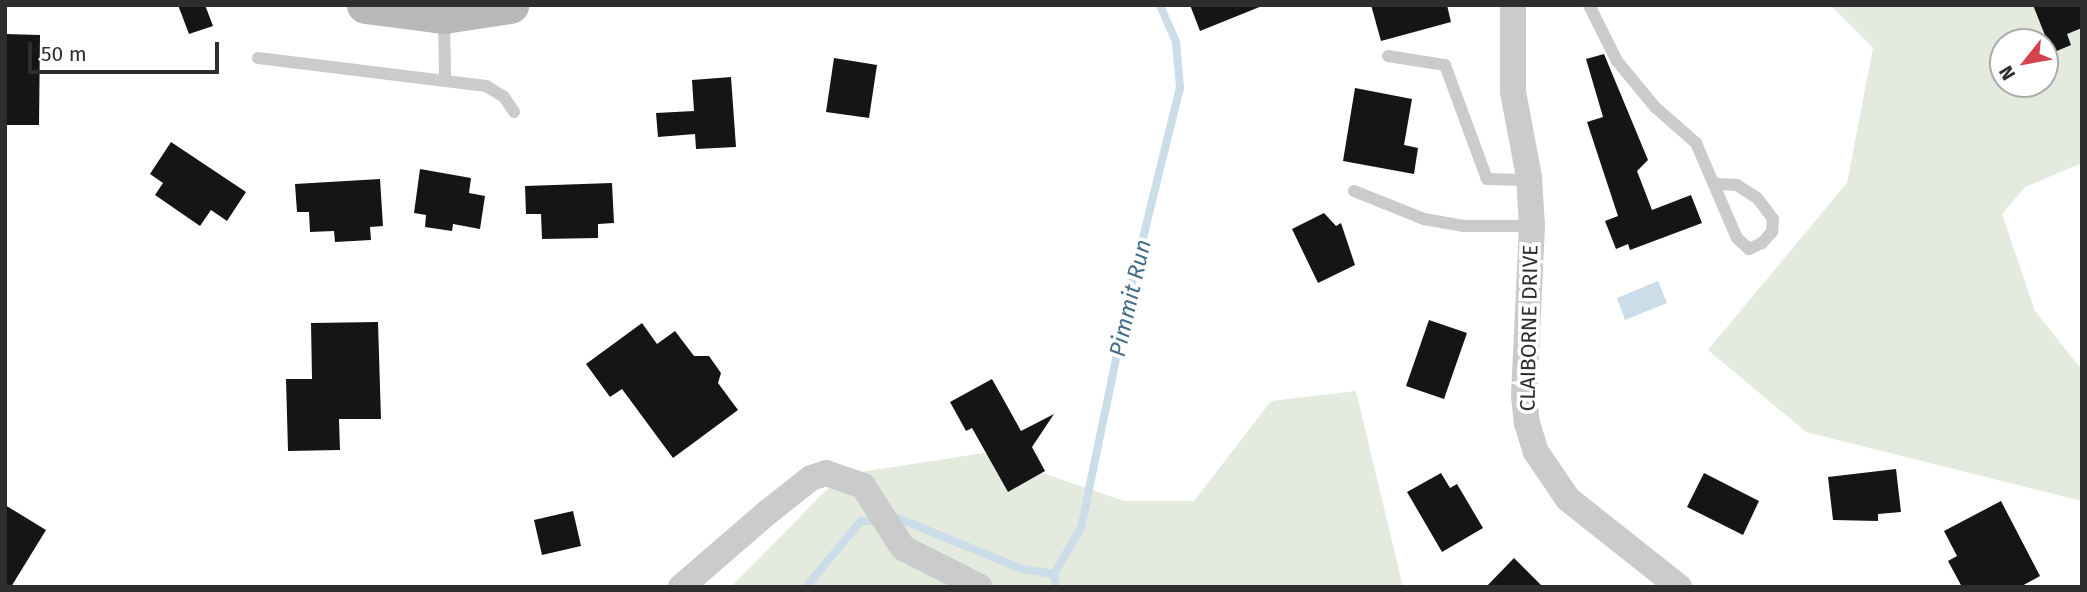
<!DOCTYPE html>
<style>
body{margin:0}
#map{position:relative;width:2087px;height:592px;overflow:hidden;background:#fff;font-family:"Fira Sans",sans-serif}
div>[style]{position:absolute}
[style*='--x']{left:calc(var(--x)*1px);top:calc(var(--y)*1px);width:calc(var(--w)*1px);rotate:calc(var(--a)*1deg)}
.green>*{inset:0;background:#e4eadd}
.water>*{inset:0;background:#cbdde8}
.stream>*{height:8px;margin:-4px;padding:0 4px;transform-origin:4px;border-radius:4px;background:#cbdde8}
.building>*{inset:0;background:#151515}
.service>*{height:12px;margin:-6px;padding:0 6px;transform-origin:6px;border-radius:6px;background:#cbcbcb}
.minor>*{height:26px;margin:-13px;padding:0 13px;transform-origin:13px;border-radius:13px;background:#cbcbcb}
.secondary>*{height:37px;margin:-18.5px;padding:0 18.5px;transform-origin:18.5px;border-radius:18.5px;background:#b8b8b8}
span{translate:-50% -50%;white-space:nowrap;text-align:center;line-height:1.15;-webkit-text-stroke:7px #fff;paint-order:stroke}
.street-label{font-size:21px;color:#2e2e2e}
.water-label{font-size:23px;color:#446e87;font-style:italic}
.frame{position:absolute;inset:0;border:7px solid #2e2e2e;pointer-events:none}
.north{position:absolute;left:1989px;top:28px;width:70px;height:70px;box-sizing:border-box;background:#fff;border:2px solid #ababab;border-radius:50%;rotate:239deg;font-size:19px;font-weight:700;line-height:28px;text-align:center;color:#2e2e2e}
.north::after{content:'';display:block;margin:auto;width:24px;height:32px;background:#d3424f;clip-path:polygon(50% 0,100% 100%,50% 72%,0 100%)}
.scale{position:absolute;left:28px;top:42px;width:191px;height:32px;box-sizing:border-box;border:4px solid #2e2e2e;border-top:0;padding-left:9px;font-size:21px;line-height:24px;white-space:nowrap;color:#2e2e2e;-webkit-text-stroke:5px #fff;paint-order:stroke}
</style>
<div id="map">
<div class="green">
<div style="clip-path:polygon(evenodd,1830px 5px,2082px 5px,2082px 163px,2025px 187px,2002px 214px,2035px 311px,2082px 370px,2082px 501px,1806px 432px,1708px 350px,1847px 183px,1873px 48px,1830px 5px,2003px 42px,2045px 42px,2045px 84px,2003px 84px,2003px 42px)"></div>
<div style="clip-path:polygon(1356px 391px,1403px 587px,731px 587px,841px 475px,984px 453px,1124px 501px,1194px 501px,1271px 401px)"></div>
</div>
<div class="water">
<div style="clip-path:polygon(1658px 281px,1667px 303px,1625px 320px,1617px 298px)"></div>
</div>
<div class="stream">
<div style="--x:900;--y:519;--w:132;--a:22.3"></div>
<div style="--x:1022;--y:569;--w:32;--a:9"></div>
<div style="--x:806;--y:587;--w:86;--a:-50.2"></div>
<div style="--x:861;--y:521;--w:8;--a:0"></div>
<div style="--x:1056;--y:587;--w:13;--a:-99"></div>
<div style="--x:1054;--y:574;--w:53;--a:-59.6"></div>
<div style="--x:1081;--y:528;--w:242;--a:-78.3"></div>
<div style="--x:1130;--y:291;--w:209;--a:-76.2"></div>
<div style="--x:1180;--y:88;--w:46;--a:-95"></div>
<div style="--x:1176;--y:42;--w:40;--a:-113.4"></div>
</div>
<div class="building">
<div style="clip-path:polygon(178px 5px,205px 5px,213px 26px,189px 34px)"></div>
<div style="clip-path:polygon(1190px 5px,1261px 5px,1262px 6px,1200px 31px)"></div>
<div style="clip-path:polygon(1371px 5px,1447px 5px,1451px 22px,1381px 41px)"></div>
<div style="clip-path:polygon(2033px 5px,2082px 5px,2082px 28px,2067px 34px,2071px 45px,2052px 53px)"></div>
<div style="clip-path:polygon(5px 34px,40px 35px,39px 125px,5px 125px)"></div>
<div style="clip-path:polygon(1604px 54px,1648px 160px,1637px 171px,1652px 210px,1691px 195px,1702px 223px,1630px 250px,1628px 244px,1616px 249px,1605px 221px,1618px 216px,1587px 122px,1603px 117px,1586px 59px)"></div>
<div style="clip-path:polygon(834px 58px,877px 65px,869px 118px,826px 112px)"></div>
<div style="clip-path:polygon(731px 77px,736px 147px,696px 149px,695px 134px,658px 137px,656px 113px,694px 111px,692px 80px)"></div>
<div style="clip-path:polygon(1355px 88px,1412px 99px,1404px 145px,1418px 148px,1414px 174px,1343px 161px)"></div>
<div style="clip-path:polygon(171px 142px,246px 192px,227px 221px,211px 210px,200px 226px,155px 195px,163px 183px,150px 174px)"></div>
<div style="clip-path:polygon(420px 169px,471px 178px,469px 193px,485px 196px,480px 229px,453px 224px,452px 231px,425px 227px,426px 215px,414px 213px)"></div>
<div style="clip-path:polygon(380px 179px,383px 226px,370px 227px,371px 240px,335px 242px,334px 231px,310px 232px,309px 212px,297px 212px,295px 184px)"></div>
<div style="clip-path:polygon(612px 183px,614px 223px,598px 224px,598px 238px,542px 239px,541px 214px,526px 214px,525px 186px)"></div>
<div style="clip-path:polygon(1324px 213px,1336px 226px,1341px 223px,1355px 265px,1318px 283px,1292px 229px)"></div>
<div style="clip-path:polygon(1429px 320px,1467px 333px,1444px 399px,1406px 386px)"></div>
<div style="clip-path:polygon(378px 322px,381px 419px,339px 419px,340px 450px,288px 451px,286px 379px,312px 379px,311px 323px)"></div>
<div style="clip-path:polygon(642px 323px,657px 344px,675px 331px,694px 356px,709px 356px,721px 373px,718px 383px,738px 410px,673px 458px,622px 389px,610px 397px,586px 364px)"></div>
<div style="clip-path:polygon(992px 379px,1021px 431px,1054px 414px,1032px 447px,1045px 471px,1008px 492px,972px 428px,966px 431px,950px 402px)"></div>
<div style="clip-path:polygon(1896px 469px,1901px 512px,1878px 514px,1878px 521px,1833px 520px,1828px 477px)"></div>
<div style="clip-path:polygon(1441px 473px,1450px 488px,1457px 484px,1483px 528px,1442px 552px,1407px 492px)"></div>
<div style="clip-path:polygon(1704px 473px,1759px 501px,1743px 535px,1687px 507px)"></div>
<div style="clip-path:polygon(2001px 501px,2040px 576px,2020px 587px,1962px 587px,1948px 561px,1957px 556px,1944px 531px)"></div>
<div style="clip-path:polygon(5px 505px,46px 530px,11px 587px,5px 587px)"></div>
<div style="clip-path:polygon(573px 511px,581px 546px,542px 555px,534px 520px)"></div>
<div style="clip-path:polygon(1514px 558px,1543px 587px,1486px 587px)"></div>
</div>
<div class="service">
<div style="--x:1589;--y:5;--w:63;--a:63.4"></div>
<div style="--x:1617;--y:61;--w:60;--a:50.4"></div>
<div style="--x:1655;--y:107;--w:55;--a:41.3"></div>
<div style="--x:1696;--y:143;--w:103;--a:66.7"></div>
<div style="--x:1737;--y:238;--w:16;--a:43"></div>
<div style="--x:1749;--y:249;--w:14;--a:-25"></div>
<div style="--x:1762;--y:243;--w:15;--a:-48"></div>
<div style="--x:1772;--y:232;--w:13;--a:-86"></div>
<div style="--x:1773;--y:219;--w:26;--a:-127"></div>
<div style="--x:1757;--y:198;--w:24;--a:-147"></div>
<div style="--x:1737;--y:185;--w:22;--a:-177"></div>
<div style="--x:444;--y:18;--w:59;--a:89"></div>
<div style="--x:1388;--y:56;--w:58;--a:9"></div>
<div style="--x:1445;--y:65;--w:121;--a:69.8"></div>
<div style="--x:1487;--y:179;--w:42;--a:1.4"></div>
<div style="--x:258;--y:58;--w:230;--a:7"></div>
<div style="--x:486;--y:86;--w:21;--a:31"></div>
<div style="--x:504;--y:97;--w:18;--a:56"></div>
<div style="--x:1354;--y:191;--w:75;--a:21.8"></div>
<div style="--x:1424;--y:219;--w:39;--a:10"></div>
<div style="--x:1462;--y:226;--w:70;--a:0"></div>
</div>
<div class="minor">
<div style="--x:1513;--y:5;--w:87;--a:90"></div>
<div style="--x:1513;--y:92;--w:86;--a:79.3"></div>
<div style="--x:1529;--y:177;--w:49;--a:86.5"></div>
<div style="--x:1532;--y:226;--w:170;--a:92.7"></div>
<div style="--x:1524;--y:396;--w:27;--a:84"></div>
<div style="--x:1527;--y:423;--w:30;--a:73"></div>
<div style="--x:1536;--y:452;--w:57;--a:55.8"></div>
<div style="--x:1568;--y:499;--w:142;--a:38.4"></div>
<div style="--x:681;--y:587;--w:115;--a:-40.8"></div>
<div style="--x:768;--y:512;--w:55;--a:-38.3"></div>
<div style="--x:811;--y:478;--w:16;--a:-18"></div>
<div style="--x:826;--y:473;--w:39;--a:19"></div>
<div style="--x:863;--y:486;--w:74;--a:57.2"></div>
<div style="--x:903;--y:548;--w:86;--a:26.9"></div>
</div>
<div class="secondary">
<div style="--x:365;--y:5;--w:80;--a:7.2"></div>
<div style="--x:444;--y:15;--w:67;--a:-8.6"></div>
</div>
<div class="street-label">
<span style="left:1529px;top:328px;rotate:-89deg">CLAIBORNE DRIVE</span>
</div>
<div class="water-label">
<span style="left:1130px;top:298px;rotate:-77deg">Pimmit Run</span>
</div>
<div class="frame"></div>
<div class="north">N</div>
<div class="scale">50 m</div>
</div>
